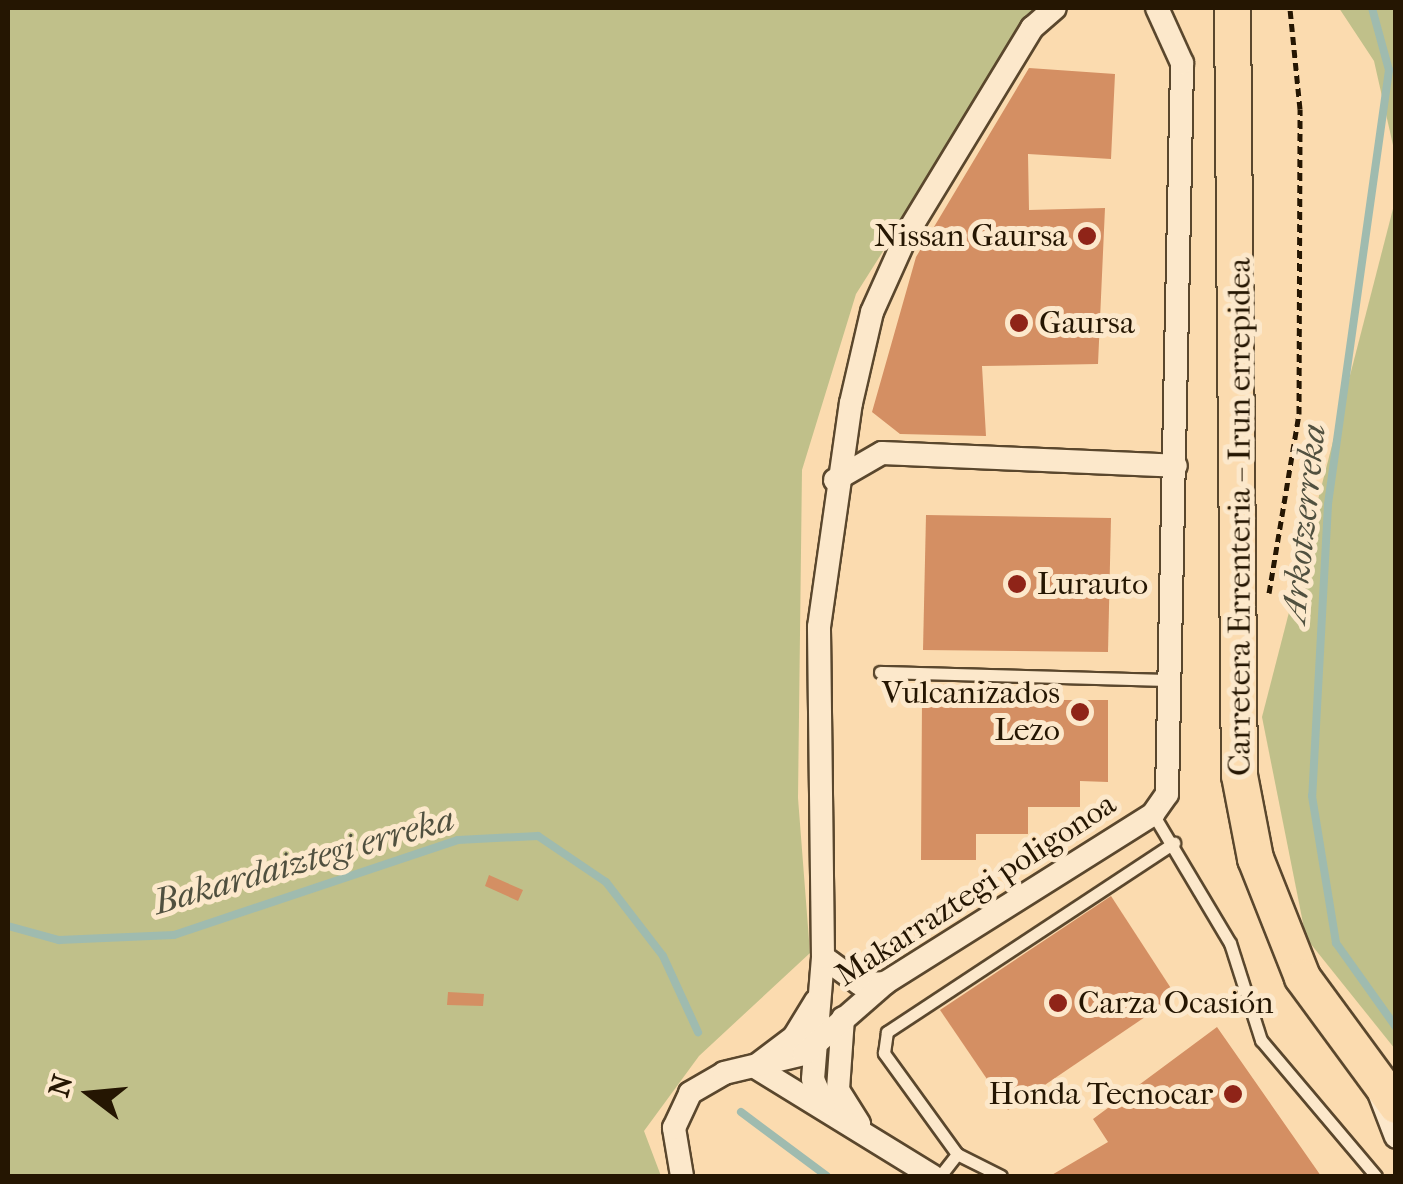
<!DOCTYPE html>
<meta charset="utf-8">
<style>
body{margin:0}
#map{position:relative;width:1403px;height:1184px;overflow:hidden;background:#fbdbaf;font-family:"IM FELL French Canon",serif}
div>[style]{position:absolute}
[style*='--x']{left:calc(var(--x)*1px);top:calc(var(--y)*1px);width:calc(var(--w)*1px);rotate:calc(var(--a)*1deg)}
.green>*{inset:0;background:#c0c08a}
.stream>*{height:8px;margin:-4px;padding:0 4px;transform-origin:4px;border-radius:4px;background:#9fbbaf}
.building>*{inset:0;background:#d48f63}
.path>*{height:5px;margin-top:-2.5px;transform-origin:0;background:repeating-linear-gradient(90deg,#251602 0 8px,transparent 0 13px)}
.roads{filter:drop-shadow(2px 0 #5a472d) drop-shadow(-2px 0 #5a472d) drop-shadow(0 2px #5a472d) drop-shadow(0 -2px #5a472d)}
.service>*{height:11px;margin:-5.5px;padding:0 5.5px;transform-origin:5.5px;border-radius:5.5px;background:#fce8cb}
.minor>*{height:22px;margin:-11px;padding:0 11px;transform-origin:11px;border-radius:11px;background:#fce8cb}
.primary>*{height:35px;margin:-17.5px;padding:0 17.5px;transform-origin:17.5px;border-radius:17.5px;background:#fbdbaf}
.dots>*{width:28px;height:28px;translate:-50% -50%;box-sizing:border-box;border:5px solid #fce8cb;border-radius:50%}
span{translate:-50% -50%;white-space:nowrap;text-align:center;line-height:1.15;-webkit-text-stroke:10px #fce8cb;paint-order:stroke}
.poi-label{font-size:32px;color:#251602}
.right{translate:-100% -50%;text-align:right}
.left{translate:0 -50%;text-align:left}
.street-label{font-size:32px;color:#251602}
.water-label{font-size:35px;color:#50503f;font-style:italic}
.frame{position:absolute;inset:0;border:10px solid #251602;pointer-events:none}
.north{position:absolute;left:40px;top:1044px;width:100px;height:100px;-webkit-text-stroke:8px #fce8cb;paint-order:stroke;rotate:286deg;font-size:28px;font-weight:700;line-height:40px;text-align:center;color:#251602}
.north::after{content:'';display:block;margin:auto;width:35px;height:45px;background:#251602;clip-path:polygon(50% 0,100% 100%,50% 72%,0 100%)}
</style>
<div id="map">
<div class="green">
<div style="clip-path:polygon(8px 8px,1037px 8px,856px 294px,802px 470px,798px 798px,810px 953px,699px 1056px,644px 1131px,661px 1176px,8px 1176px)"></div>
<div style="clip-path:polygon(1339px 8px,1395px 8px,1395px 154px,1374px 61px)"></div>
<div style="clip-path:polygon(1395px 201px,1395px 1049px,1306px 938px,1262px 717px)"></div>
</div>
<div class="stream">
<div style="--x:1372;--y:8;--w:64;--a:74.7"></div>
<div style="--x:1389;--y:70;--w:439;--a:98"></div>
<div style="--x:1328;--y:505;--w:291;--a:93.1"></div>
<div style="--x:1312;--y:796;--w:149;--a:80.7"></div>
<div style="--x:1336;--y:943;--w:103;--a:54.5"></div>
<div style="--x:8;--y:926;--w:53;--a:15.4"></div>
<div style="--x:59;--y:940;--w:115;--a:-2.5"></div>
<div style="--x:174;--y:935;--w:299;--a:-18.5"></div>
<div style="--x:458;--y:840;--w:80;--a:-2.9"></div>
<div style="--x:538;--y:836;--w:82;--a:34.1"></div>
<div style="--x:606;--y:882;--w:93;--a:52.4"></div>
<div style="--x:663;--y:956;--w:84;--a:65.3"></div>
<div style="--x:741;--y:1112;--w:107;--a:36.7"></div>
</div>
<div class="building">
<div style="clip-path:polygon(1029px 68px,1115px 74px,1111px 159px,1028px 154px,1029px 210px,1105px 208px,1098px 364px,982px 366px,986px 436px,900px 434px,872px 412px,916px 257px)"></div>
<div style="clip-path:polygon(926px 515px,1111px 518px,1108px 652px,923px 650px)"></div>
<div style="clip-path:polygon(922px 700px,1108px 700px,1108px 782px,1080px 781px,1080px 807px,1028px 807px,1028px 834px,976px 834px,976px 860px,921px 860px)"></div>
<div style="clip-path:polygon(489px 875px,523px 890px,518px 901px,485px 886px)"></div>
<div style="clip-path:polygon(1111px 896px,1176px 996px,1008px 1110px,940px 1010px)"></div>
<div style="clip-path:polygon(448px 992px,484px 994px,483px 1006px,447px 1005px)"></div>
<div style="clip-path:polygon(1217px 1027px,1321px 1176px,1050px 1176px,1108px 1142px,1093px 1119px)"></div>
</div>
<div class="path">
<div style="--x:1269;--y:593;--w:181;--a:-80.5"></div>
<div style="--x:1299;--y:414;--w:305;--a:-89.8"></div>
<div style="--x:1300;--y:109;--w:101;--a:-95.7"></div>
</div>
<div class="roads">
<div class="service">
<div style="--x:880;--y:672;--w:290;--a:1.6"></div>
<div style="--x:1153;--y:814;--w:150;--a:59.2"></div>
<div style="--x:1230;--y:943;--w:102;--a:72.3"></div>
<div style="--x:1261;--y:1040;--w:178;--a:49.8"></div>
<div style="--x:957;--y:1154;--w:125;--a:-125.9"></div>
<div style="--x:884;--y:1053;--w:21;--a:-82"></div>
<div style="--x:887;--y:1032;--w:344;--a:-33.4"></div>
<div style="--x:940;--y:1176;--w:28;--a:-52"></div>
<div style="--x:957;--y:1154;--w:49;--a:26.6"></div>
</div>
<div class="minor">
<div style="--x:835;--y:480;--w:54;--a:-29.9"></div>
<div style="--x:882;--y:453;--w:294;--a:2.5"></div>
<div style="--x:823;--y:957;--w:46;--a:36.1"></div>
<div style="--x:860;--y:984;--w:25;--a:-2"></div>
<div style="--x:843;--y:1018;--w:72;--a:94"></div>
<div style="--x:838;--y:1090;--w:40;--a:58"></div>
<div style="--x:757;--y:1065;--w:46;--a:-37.1"></div>
<div style="--x:794;--y:1037;--w:42;--a:-58.6"></div>
<div style="--x:755;--y:1067;--w:208;--a:31.6"></div>
<div style="--x:1378;--y:1090;--w:50;--a:69"></div>
<div style="--x:824;--y:1105;--w:28;--a:-113"></div>
<div style="--x:813;--y:1079;--w:122;--a:-85.3"></div>
<div style="--x:823;--y:957;--w:330;--a:-90.7"></div>
<div style="--x:819;--y:627;--w:226;--a:-81.9"></div>
<div style="--x:851;--y:403;--w:93;--a:-77"></div>
<div style="--x:872;--y:312;--w:88;--a:-65.8"></div>
<div style="--x:908;--y:232;--w:239;--a:-58.7"></div>
<div style="--x:1032;--y:28;--w:30;--a:-41"></div>
<div style="--x:682;--y:1176;--w:49;--a:-99.5"></div>
<div style="--x:674;--y:1128;--w:38;--a:-65"></div>
<div style="--x:690;--y:1093;--w:39;--a:-30"></div>
<div style="--x:724;--y:1073;--w:82;--a:-13.4"></div>
<div style="--x:804;--y:1054;--w:108;--a:-41.2"></div>
<div style="--x:885;--y:983;--w:317;--a:-32.2"></div>
<div style="--x:1153;--y:814;--w:24;--a:-55"></div>
<div style="--x:1167;--y:794;--w:731;--a:-88.82"></div>
<div style="--x:1182;--y:63;--w:60;--a:-114.4"></div>
</div>
<div class="primary">
<div style="--x:1232;--y:8;--w:767;--a:89.48"></div>
<div style="--x:1239;--y:775;--w:85;--a:79.1"></div>
<div style="--x:1255;--y:858;--w:128;--a:68.4"></div>
<div style="--x:1302;--y:977;--w:159;--a:53.7"></div>
</div>
</div>
<div class="dots">
<div style="left:1087px;top:236px;background:#8f2418"></div>
<div style="left:1019px;top:323px;background:#8f2418"></div>
<div style="left:1017px;top:584px;background:#8f2418"></div>
<div style="left:1080px;top:712px;background:#8f2418"></div>
<div style="left:1058px;top:1003px;background:#8f2418"></div>
<div style="left:1233px;top:1094px;background:#8f2418"></div>
</div>
<div class="poi-label">
<span class="right" style="left:1067px;top:236px">Nissan Gaursa</span>
<span class="left" style="left:1039px;top:323px">Gaursa</span>
<span class="left" style="left:1037px;top:584px">Lurauto</span>
<span class="right" style="left:1060px;top:712px">Vulcanizados<br>Lezo</span>
<span class="left" style="left:1078px;top:1003px">Carza Ocasión</span>
<span class="right" style="left:1213px;top:1094px">Honda Tecnocar</span>
</div>
<div class="street-label">
<span style="left:1240px;top:517px;rotate:-90deg">Carretera Errenteria – Irun errepidea</span>
<span style="left:976px;top:890px;rotate:-33deg">Makarraztegi poligonoa</span>
</div>
<div class="water-label">
<span style="left:1304px;top:523px;rotate:-84deg">Arkotzerreka</span>
<span style="left:304px;top:861px;rotate:-16deg">Bakardaiztegi erreka</span>
</div>
<div class="frame"></div>
<div class="north">N</div>
</div>
